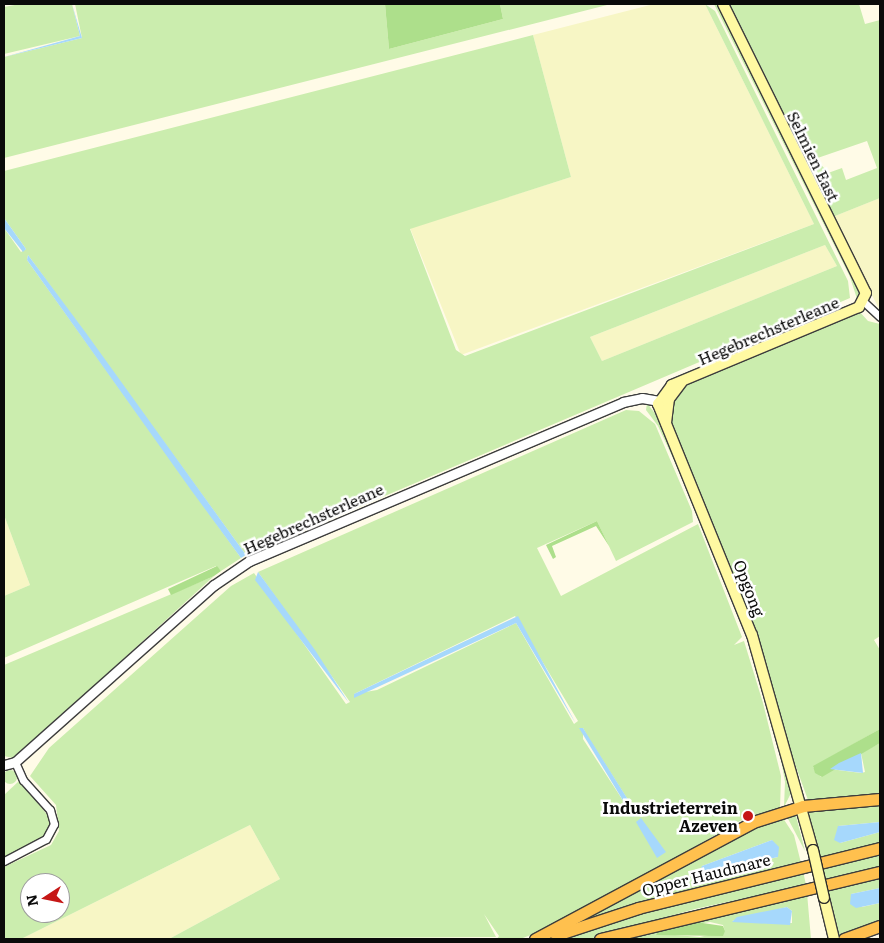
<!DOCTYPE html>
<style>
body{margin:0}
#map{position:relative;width:884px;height:943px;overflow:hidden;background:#fffbe7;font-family:Literata,serif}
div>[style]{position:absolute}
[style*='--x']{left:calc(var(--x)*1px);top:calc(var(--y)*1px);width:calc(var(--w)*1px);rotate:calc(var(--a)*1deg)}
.farmland>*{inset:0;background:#f7f6c5}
.green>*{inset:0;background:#cbedae}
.round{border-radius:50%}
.forest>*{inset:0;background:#addf8b}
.water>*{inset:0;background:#a6d8fc}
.roads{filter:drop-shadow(1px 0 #3d3d3d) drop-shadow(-1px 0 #3d3d3d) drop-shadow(0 1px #3d3d3d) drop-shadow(0 -1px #3d3d3d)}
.minor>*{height:7px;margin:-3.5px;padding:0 3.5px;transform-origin:3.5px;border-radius:3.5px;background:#fff}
.tertiary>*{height:9px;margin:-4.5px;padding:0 4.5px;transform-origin:4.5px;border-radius:4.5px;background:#fff}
.secondary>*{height:10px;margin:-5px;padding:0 5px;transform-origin:5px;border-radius:5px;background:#fff9a2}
.trunk>*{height:11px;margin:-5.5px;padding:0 5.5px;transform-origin:5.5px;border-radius:5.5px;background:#ffc04e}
.bridges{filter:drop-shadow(1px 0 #2c2c2c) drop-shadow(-1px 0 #2c2c2c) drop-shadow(0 1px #2c2c2c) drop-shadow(0 -1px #2c2c2c)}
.secondary-bridge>*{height:10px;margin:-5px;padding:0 5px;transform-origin:5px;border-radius:5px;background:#fff9a2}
.dots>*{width:14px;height:14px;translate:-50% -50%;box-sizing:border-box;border:2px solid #fff;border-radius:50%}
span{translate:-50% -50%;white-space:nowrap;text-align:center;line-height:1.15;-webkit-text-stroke:5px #fff;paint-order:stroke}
.street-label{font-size:16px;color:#0a0a0a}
.poi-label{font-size:16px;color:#0a0a0a;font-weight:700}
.right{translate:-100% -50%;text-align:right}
.frame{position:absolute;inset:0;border:5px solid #0a0a0a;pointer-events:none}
.north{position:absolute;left:20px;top:873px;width:50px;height:50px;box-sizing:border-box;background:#fff;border:1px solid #9d9d9d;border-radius:50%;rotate:259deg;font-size:14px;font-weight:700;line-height:20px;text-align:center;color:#0a0a0a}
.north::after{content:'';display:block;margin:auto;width:18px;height:22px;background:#c61716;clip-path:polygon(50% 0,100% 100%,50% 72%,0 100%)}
</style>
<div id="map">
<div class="farmland">
<div style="clip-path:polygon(654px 4px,705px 4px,814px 224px,461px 355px,410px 228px,571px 177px,533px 35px)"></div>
<div style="clip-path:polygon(880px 198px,880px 310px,830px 218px)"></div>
<div style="clip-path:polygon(825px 245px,837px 266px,602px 361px,590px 337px)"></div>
<div style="clip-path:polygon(4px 515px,30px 585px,4px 596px)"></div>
<div style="clip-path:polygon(250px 825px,280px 879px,169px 939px,21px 939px)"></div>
</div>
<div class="green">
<div style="clip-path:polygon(20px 4px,72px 4px,80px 36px,4px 54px,4px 7px)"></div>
<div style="clip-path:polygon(75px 4px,385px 4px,389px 49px,503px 19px,500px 4px,611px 4px,4px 158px,4px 57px,82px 38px)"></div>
<div style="clip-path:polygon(evenodd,705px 4px,715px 11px,848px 281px,850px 298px,246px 555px,28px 255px,27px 260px,241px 558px,221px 571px,216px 566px,4px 658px,4px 596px,30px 585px,4px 515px,4px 228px,21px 252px,26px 249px,4px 218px,4px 171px,533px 35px,571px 177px,410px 229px,456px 350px,465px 356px,814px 224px,705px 4px,825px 245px,837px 266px,602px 361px,590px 337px,825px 245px)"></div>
<div style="clip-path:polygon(714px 4px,720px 4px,861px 293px,858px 302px,850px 277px)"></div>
<div style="clip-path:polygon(726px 4px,859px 4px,865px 24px,880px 20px,880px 198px,830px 218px,807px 170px,819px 162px,828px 173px,842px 168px,846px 180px,877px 168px,867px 141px,803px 163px)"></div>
<div style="clip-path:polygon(859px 311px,868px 321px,880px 324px,880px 636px,874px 640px,880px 650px,880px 729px,813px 767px,821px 777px,830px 769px,861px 773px,865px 772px,861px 753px,880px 743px,880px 798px,808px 800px,669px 416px,675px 394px,687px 384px)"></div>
<div style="clip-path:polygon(647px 403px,660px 420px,697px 510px,658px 426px,646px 410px)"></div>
<div style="clip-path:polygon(evenodd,626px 410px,639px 411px,655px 424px,692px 511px,693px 522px,616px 561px,597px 521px,537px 548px,561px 596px,698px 524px,742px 637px,734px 645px,744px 641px,763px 703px,781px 776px,780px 809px,740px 821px,556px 926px,520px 939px,497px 939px,499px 936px,484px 914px,496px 937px,169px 939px,280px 879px,250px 825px,21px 939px,4px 939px,4px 867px,51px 845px,59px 831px,56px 805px,30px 776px,49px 748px,231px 586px,254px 573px,346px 704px,350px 702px,258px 572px,626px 410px,515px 616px,578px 721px,574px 724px,516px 623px,377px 690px,354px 694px,515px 616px,626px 410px,583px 728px,588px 737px,637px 814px,633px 816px,583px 739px,583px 728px,626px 410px,30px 883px,60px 883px,60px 913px,30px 913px,30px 883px)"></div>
<div style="clip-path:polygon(214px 576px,39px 736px,13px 758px,4px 756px,4px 665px)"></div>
<div style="clip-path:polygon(779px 748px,791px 793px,784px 807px,785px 782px)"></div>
<div class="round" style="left:3px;top:770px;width:14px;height:14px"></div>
<div style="clip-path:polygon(20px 780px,52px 821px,48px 835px,4px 858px,4px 795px)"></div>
<div style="clip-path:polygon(880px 802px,880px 822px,838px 826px,840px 843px,880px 832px,880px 843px,819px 859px,807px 811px)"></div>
<div style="clip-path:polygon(795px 813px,796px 816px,805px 851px,786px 815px)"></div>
<div style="clip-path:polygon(evenodd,781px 815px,794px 835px,801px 863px,570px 926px,716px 841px,781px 815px,772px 840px,778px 857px,701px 876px,702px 866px,772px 840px)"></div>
<div style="clip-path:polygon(880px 851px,880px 867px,824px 880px,821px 866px)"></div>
<div style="clip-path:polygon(803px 871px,806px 885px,695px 909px,590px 939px,554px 939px,627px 915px)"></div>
<div style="clip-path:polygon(880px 876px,880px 888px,851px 894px,862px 907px,880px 903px,880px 924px,837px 937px,826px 889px)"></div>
<div style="clip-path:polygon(evenodd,807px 893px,811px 939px,615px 939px,807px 893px,787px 907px,792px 911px,792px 923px,732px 921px,787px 907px,807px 893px,710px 922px,723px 925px,725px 931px,700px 937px,675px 935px,678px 927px,710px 922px)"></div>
</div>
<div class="forest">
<div style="clip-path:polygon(385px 4px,500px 4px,503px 19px,389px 49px)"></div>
<div style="clip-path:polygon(597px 521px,609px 546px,596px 526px,552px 546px,556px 557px,553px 559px,546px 545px)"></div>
<div style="clip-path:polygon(217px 566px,221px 571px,214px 576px,171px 595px,168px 589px)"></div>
<div style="clip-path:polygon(880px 729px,880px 743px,822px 777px,815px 773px,813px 766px)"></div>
<div style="clip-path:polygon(696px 922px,723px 926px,725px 931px,723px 936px,656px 935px,659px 930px)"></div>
</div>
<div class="water">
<div style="clip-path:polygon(72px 4px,82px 38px,4px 57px,80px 36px)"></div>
<div style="clip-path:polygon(4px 218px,26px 249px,23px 252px,4px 228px)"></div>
<div style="clip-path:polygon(28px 255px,86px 333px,246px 555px,241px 558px,191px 490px,27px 260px)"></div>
<div style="clip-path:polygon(258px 572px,315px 650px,349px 703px,255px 580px)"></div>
<div style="clip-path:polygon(518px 616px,576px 724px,516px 623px,354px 698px,354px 694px)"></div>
<div style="clip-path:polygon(579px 728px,583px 728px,637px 814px,633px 817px)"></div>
<div style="clip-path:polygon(861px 753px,863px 773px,830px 769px,839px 763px)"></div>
<div style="clip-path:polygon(641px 818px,666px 852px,657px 858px,636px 822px)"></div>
<div style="clip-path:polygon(880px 822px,880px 832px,840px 843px,834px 840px,838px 826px)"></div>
<div style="clip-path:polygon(772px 840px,779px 847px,778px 857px,698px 875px,702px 866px)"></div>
<div style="clip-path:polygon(880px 888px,880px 903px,856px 908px,850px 904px,851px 894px)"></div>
<div style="clip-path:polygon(787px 907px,792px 911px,790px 925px,732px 922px,737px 917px)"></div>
</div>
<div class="roads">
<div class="minor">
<div style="--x:864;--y:302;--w:22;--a:43"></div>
<div style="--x:4;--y:861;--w:47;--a:-27.6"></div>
<div style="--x:46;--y:839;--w:17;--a:-62"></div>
<div style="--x:54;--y:824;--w:15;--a:-106"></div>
<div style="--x:50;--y:810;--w:40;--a:-132"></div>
<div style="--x:23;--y:780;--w:20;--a:-114"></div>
</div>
<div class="tertiary">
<div style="--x:4;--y:765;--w:11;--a:-15"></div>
<div style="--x:15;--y:762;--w:266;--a:-41.7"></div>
<div style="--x:214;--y:585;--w:42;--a:-34.4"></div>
<div style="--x:249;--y:561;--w:406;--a:-23"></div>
<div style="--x:623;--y:402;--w:19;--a:-12"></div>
<div style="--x:642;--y:398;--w:23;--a:10"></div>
</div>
<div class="secondary">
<div style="--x:723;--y:4;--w:322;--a:63.7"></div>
<div style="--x:866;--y:293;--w:16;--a:117"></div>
<div style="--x:859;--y:307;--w:203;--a:157.4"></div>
<div style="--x:672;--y:385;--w:24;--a:126"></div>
<div style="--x:658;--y:404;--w:249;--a:67.9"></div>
<div style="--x:752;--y:635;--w:223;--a:74.2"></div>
<div style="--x:666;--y:423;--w:24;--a:-83"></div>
<div style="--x:669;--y:399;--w:21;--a:-53"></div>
<div style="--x:824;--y:898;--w:42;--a:76.3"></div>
</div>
<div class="trunk">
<div style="--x:556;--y:935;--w:86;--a:-18.2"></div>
<div style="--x:638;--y:908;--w:249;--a:-13.9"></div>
<div style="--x:535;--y:939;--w:247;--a:-28.2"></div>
<div style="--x:753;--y:822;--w:52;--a:-17.7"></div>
<div style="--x:803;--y:806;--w:77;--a:-5.2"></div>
<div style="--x:600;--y:939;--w:288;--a:-13.5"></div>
<div style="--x:844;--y:939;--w:38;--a:-20"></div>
</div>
</div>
<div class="bridges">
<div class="secondary-bridge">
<div style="--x:813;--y:850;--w:49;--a:77.1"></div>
</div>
</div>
<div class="dots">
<div style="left:748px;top:816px;background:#c61716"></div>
</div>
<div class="street-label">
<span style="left:814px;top:156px;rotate:64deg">Selmien East</span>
<span style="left:768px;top:330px;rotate:-23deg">Hegebrechsterleane</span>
<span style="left:313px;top:518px;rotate:-24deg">Hegebrechsterleane</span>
<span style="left:750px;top:588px;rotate:69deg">Opgong</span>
<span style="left:706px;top:874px;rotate:-14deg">Opper Haudmare</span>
</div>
<div class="poi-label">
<span class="right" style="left:738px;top:816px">Industrieterrein<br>Azeven</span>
</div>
<div class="frame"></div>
<div class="north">N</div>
</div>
